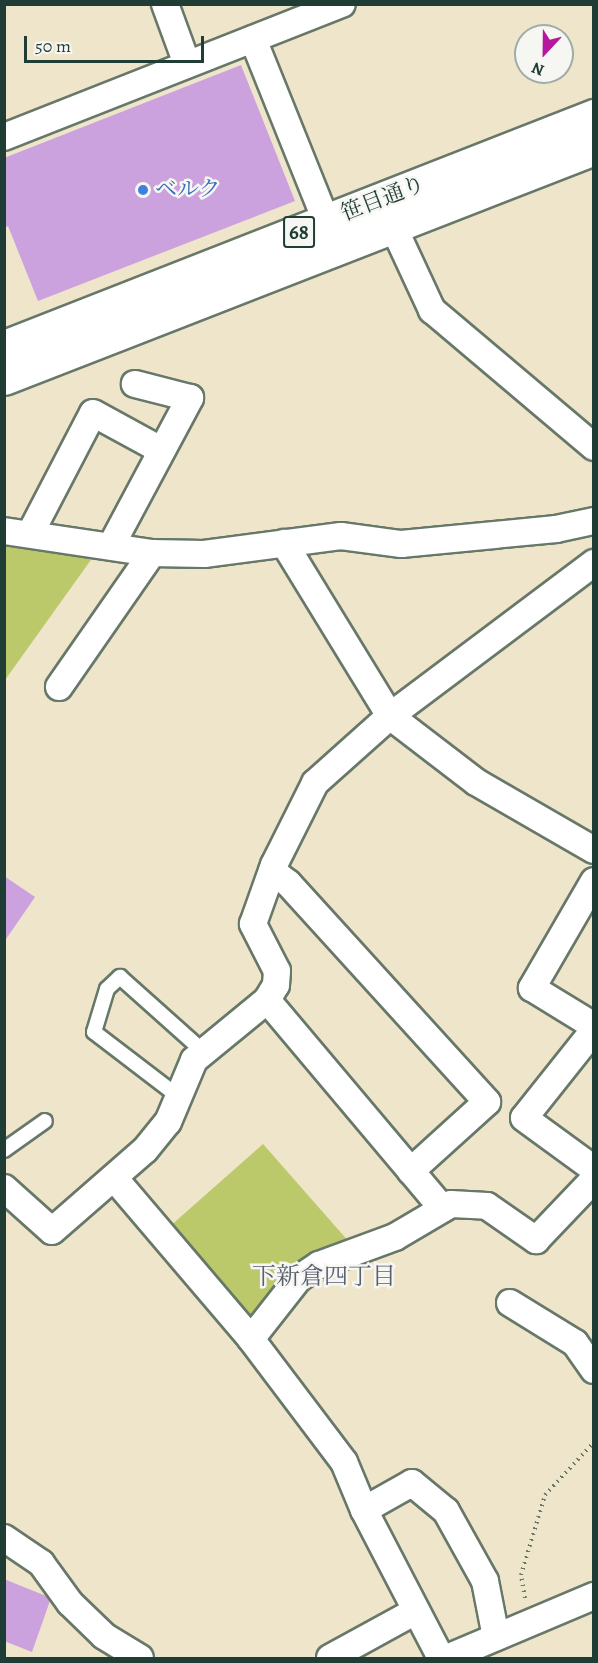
<!DOCTYPE html>
<meta charset="utf-8">
<style>
body{margin:0}
#map{position:relative;width:598px;height:1663px;overflow:hidden;background:#eee5cb;font-family:Alegreya,"Noto Serif JP",serif}
div>[style]{position:absolute}
[style*='--x']{left:calc(var(--x)*1px);top:calc(var(--y)*1px);width:calc(var(--w)*1px);rotate:calc(var(--a)*1deg)}
.green>*{inset:0;background:#bcc96b}
.building>*{inset:0;background:#cba2de}
.path>*{height:4px;margin-top:-2px;transform-origin:0;background:repeating-linear-gradient(90deg,#677869 0 1.5px,transparent 0 6px)}
.roads{filter:drop-shadow(2px 0 #677869) drop-shadow(-2px 0 #677869) drop-shadow(0 2px #677869) drop-shadow(0 -2px #677869)}
.service>*{height:14px;margin:-7px;padding:0 7px;transform-origin:7px;border-radius:7px;background:#fff}
.minor>*{height:26px;margin:-13px;padding:0 13px;transform-origin:13px;border-radius:13px;background:#fff}
.primary>*{height:33px;margin:-16.5px;padding:0 16.5px;transform-origin:16.5px;border-radius:16.5px;background:#fff}
.dots>*{width:16px;height:16px;translate:-50% -50%;box-sizing:border-box;border:3px solid #f6f6f2;border-radius:50%}
span{translate:-50% -50%;white-space:nowrap;text-align:center;line-height:1.15;-webkit-text-stroke:5px #f6f6f2;paint-order:stroke}
.shield-label span{padding:2px 4px;background:#f6f6f2;border:2px solid;border-radius:4px;-webkit-text-stroke-width:0}
.shield-label{font-size:21px;color:#1f3d34;font-weight:700}
.shop-label{font-size:22px;color:#366cbe}
.left{translate:0 -50%;text-align:left}
.street-label{font-size:22px;color:#1f3d34}
.neighbourhood-label{font-size:24px;color:#5b6070}
.frame{position:absolute;inset:0;border:6px solid #1f3d34;pointer-events:none}
.north{position:absolute;left:514px;top:24px;width:60px;height:60px;box-sizing:border-box;background:#f6f6f2;border:2px solid #a0aca6;border-radius:50%;rotate:202deg;font-size:16px;font-weight:700;line-height:24px;text-align:center;color:#1f3d34}
.north::after{content:'';display:block;margin:auto;width:21px;height:27px;background:#b5179e;clip-path:polygon(50% 0,100% 100%,50% 72%,0 100%)}
.scale{position:absolute;left:24px;top:36px;width:180px;height:27px;box-sizing:border-box;border:3px solid #1f3d34;border-top:0;padding-left:8px;font-size:18px;line-height:21px;white-space:nowrap;color:#1f3d34;-webkit-text-stroke:4px #f6f6f2;paint-order:stroke}
</style>
<div id="map">
<div class="green">
<div style="clip-path:polygon(5px 541px,93px 557px,5px 680px)"></div>
<div style="clip-path:polygon(263px 1144px,350px 1243px,257px 1315px,244px 1320px,168px 1228px)"></div>
</div>
<div class="building">
<div style="clip-path:polygon(241px 65px,295px 201px,38px 301px,8px 226px,4px 228px,4px 158px)"></div>
<div style="clip-path:polygon(4px 876px,35px 897px,4px 942px)"></div>
<div style="clip-path:polygon(4px 1579px,51px 1598px,32px 1652px,4px 1641px)"></div>
</div>
<div class="path">
<div style="--x:525;--y:1598;--w:23;--a:-100"></div>
<div style="--x:521;--y:1575;--w:84;--a:-73.3"></div>
<div style="--x:545;--y:1495;--w:72;--a:-47.2"></div>
</div>
<div class="roads">
<div class="service">
<div style="--x:179;--y:1097;--w:107;--a:-142.6"></div>
<div style="--x:94;--y:1032;--w:45;--a:-73.2"></div>
<div style="--x:107;--y:989;--w:18;--a:-43"></div>
<div style="--x:120;--y:977;--w:113;--a:41.8"></div>
<div style="--x:4;--y:1150;--w:50;--a:-35.3"></div>
</div>
<div class="minor">
<div style="--x:165;--y:4;--w:64;--a:69.9"></div>
<div style="--x:253;--y:39;--w:196;--a:68.1"></div>
<div style="--x:4;--y:137;--w:363;--a:-21.5"></div>
<div style="--x:393;--y:226;--w:93;--a:65.1"></div>
<div style="--x:432;--y:310;--w:212;--a:40.2"></div>
<div style="--x:4;--y:531;--w:150;--a:8.5"></div>
<div style="--x:152;--y:553;--w:52;--a:1.1"></div>
<div style="--x:204;--y:554;--w:138;--a:-7.5"></div>
<div style="--x:341;--y:536;--w:61;--a:7.6"></div>
<div style="--x:401;--y:544;--w:156;--a:-5.5"></div>
<div style="--x:556;--y:529;--w:39;--a:-12"></div>
<div style="--x:30;--y:534;--w:136;--a:-62.5"></div>
<div style="--x:93;--y:413;--w:77;--a:28.6"></div>
<div style="--x:284;--y:543;--w:203;--a:58.5"></div>
<div style="--x:390;--y:716;--w:108;--a:37.5"></div>
<div style="--x:476;--y:782;--w:136;--a:30"></div>
<div style="--x:111;--y:546;--w:168;--a:-61.9"></div>
<div style="--x:190;--y:398;--w:57;--a:-165.7"></div>
<div style="--x:59;--y:687;--w:163;--a:-55.2"></div>
<div style="--x:272;--y:871;--w:20;--a:37"></div>
<div style="--x:288;--y:883;--w:296;--a:47.7"></div>
<div style="--x:487;--y:1102;--w:103;--a:137.8"></div>
<div style="--x:594;--y:881;--w:124;--a:120.1"></div>
<div style="--x:532;--y:988;--w:73;--a:31.5"></div>
<div style="--x:267;--y:1000;--w:273;--a:49.9"></div>
<div style="--x:594;--y:1030;--w:112;--a:128.5"></div>
<div style="--x:524;--y:1118;--w:87;--a:36.1"></div>
<div style="--x:115;--y:1179;--w:210;--a:49.6"></div>
<div style="--x:251;--y:1339;--w:154;--a:52.9"></div>
<div style="--x:344;--y:1462;--w:52;--a:67.4"></div>
<div style="--x:364;--y:1510;--w:167;--a:62.5"></div>
<div style="--x:4;--y:1188;--w:64;--a:41.9"></div>
<div style="--x:52;--y:1231;--w:123;--a:-41.1"></div>
<div style="--x:145;--y:1150;--w:36;--a:-51"></div>
<div style="--x:168;--y:1122;--w:67;--a:-67.2"></div>
<div style="--x:194;--y:1060;--w:94;--a:-39.4"></div>
<div style="--x:267;--y:1000;--w:17;--a:-59"></div>
<div style="--x:276;--y:985;--w:14;--a:-86"></div>
<div style="--x:277;--y:971;--w:53;--a:-117.1"></div>
<div style="--x:253;--y:924;--w:63;--a:-70.4"></div>
<div style="--x:274;--y:865;--w:92;--a:-63.4"></div>
<div style="--x:315;--y:783;--w:101;--a:-41.8"></div>
<div style="--x:390;--y:716;--w:255;--a:-36.9"></div>
<div style="--x:510;--y:1303;--w:76;--a:31.6"></div>
<div style="--x:575;--y:1343;--w:33;--a:55"></div>
<div style="--x:251;--y:1339;--w:76;--a:-51.9"></div>
<div style="--x:298;--y:1279;--w:25;--a:-34"></div>
<div style="--x:319;--y:1265;--w:81;--a:-20.2"></div>
<div style="--x:395;--y:1237;--w:65;--a:-30.5"></div>
<div style="--x:451;--y:1204;--w:36;--a:3"></div>
<div style="--x:487;--y:1206;--w:60;--a:34.8"></div>
<div style="--x:536;--y:1240;--w:84;--a:-46.4"></div>
<div style="--x:364;--y:1510;--w:55;--a:-29.4"></div>
<div style="--x:412;--y:1483;--w:44;--a:39.5"></div>
<div style="--x:446;--y:1511;--w:80;--a:60.9"></div>
<div style="--x:485;--y:1581;--w:57;--a:78.9"></div>
<div style="--x:4;--y:1538;--w:45;--a:34"></div>
<div style="--x:41;--y:1563;--w:49;--a:54.1"></div>
<div style="--x:70;--y:1603;--w:47;--a:44.1"></div>
<div style="--x:104;--y:1636;--w:42;--a:31.4"></div>
<div style="--x:330;--y:1658;--w:98;--a:-28.7"></div>
<div style="--x:447;--y:1658;--w:160;--a:-22.9"></div>
</div>
<div class="primary">
<div style="--x:4;--y:347;--w:634;--a:-21.38"></div>
<div style="--x:4;--y:378;--w:633;--a:-21.3"></div>
</div>
</div>
<div class="dots">
<div style="left:143px;top:190px;background:#3f7fe0"></div>
</div>
<div class="shield-label">
<span style="left:299px;top:232px">68</span>
</div>
<div class="shop-label">
<span class="left" style="left:155px;top:190px">ベルク</span>
</div>
<div class="street-label">
<span style="left:383px;top:199px;rotate:-21deg">笹目通り</span>
</div>
<div class="neighbourhood-label">
<span style="left:324px;top:1277px">下新倉四丁目</span>
</div>
<div class="frame"></div>
<div class="north">N</div>
<div class="scale">50 m</div>
</div>
